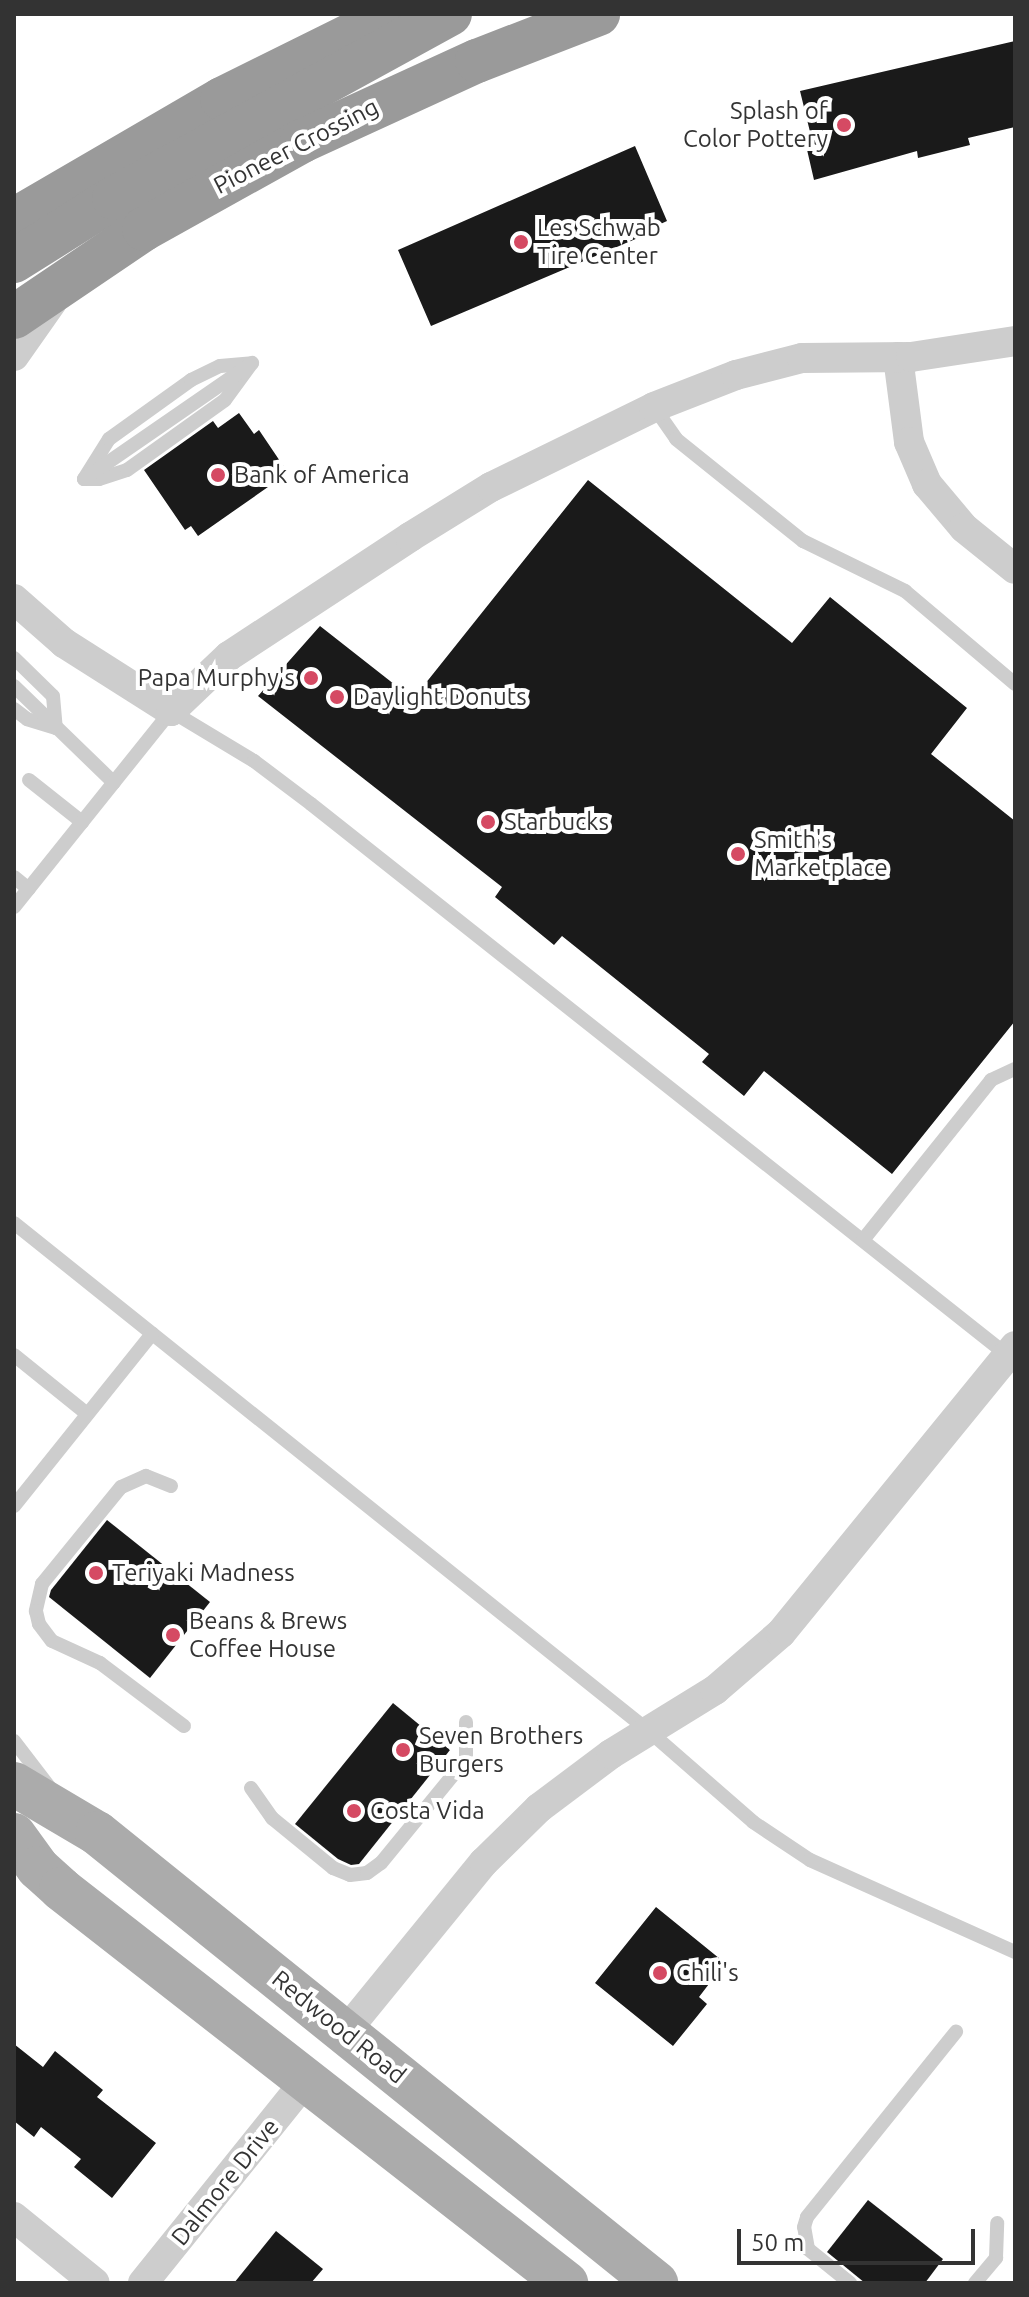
<!DOCTYPE html>
<style>
body{margin:0}
#map{position:relative;width:1029px;height:2297px;overflow:hidden;background:#fff;font-family:Ubuntu,sans-serif}
div>[style]{position:absolute}
[style*='--x']{left:calc(var(--x)*1px);top:calc(var(--y)*1px);width:calc(var(--w)*1px);rotate:calc(var(--a)*1deg)}
.building>*{inset:0;background:#1a1a1a}
.lane>*{height:14px;margin:-7px;padding:0 7px;transform-origin:7px;border-radius:7px;background:#cdcdcd}
.street>*{height:30px;margin:-15px;padding:0 15px;transform-origin:15px;border-radius:15px;background:#cdcdcd}
.primary>*{height:44px;margin:-22px;padding:0 22px;transform-origin:22px;border-radius:22px;background:#ababab}
.highway>*{height:44px;margin:-22px;padding:0 22px;transform-origin:22px;border-radius:22px;background:#9a9a9a}
.dots>*{width:22px;height:22px;translate:-50% -50%;box-sizing:border-box;border:4px solid #fff;border-radius:50%}
span{translate:-50% -50%;white-space:nowrap;text-align:center;line-height:1.15;-webkit-text-stroke:8px #fff;paint-order:stroke}
.poi-label{font-size:24px;color:#333}
.right{translate:-100% -50%;text-align:right}
.left{translate:0 -50%;text-align:left}
.street-label{font-size:24px;color:#333}
.frame{position:absolute;inset:0;border:16px solid #333;pointer-events:none}
.scale{position:absolute;left:737px;top:2229px;width:238px;height:36px;box-sizing:border-box;border:4px solid #333;border-top:0;padding-left:10px;font-size:24px;line-height:28px;white-space:nowrap;color:#333;-webkit-text-stroke:6px #fff;paint-order:stroke}
</style>
<div id="map">
<div class="building">
<div style="clip-path:polygon(1015px 41px,1015px 127px,968px 138px,970px 145px,918px 158px,917px 151px,814px 180px,805px 141px,812px 140px,800px 91px)"></div>
<div style="clip-path:polygon(635px 146px,667px 221px,643px 232px,645px 235px,431px 326px,398px 250px)"></div>
<div style="clip-path:polygon(239px 413px,254px 434px,259px 430px,288px 473px,198px 536px,191px 526px,185px 530px,144px 470px,213px 421px,218px 428px)"></div>
<div style="clip-path:polygon(588px 480px,792px 643px,830px 597px,967px 708px,931px 754px,1015px 821px,1015px 1021px,892px 1174px,764px 1071px,744px 1096px,702px 1062px,709px 1054px,562px 936px,554px 945px,495px 897px,502px 887px,258px 696px,320px 626px,413px 699px)"></div>
<div style="clip-path:polygon(107px 1520px,210px 1602px,150px 1678px,49px 1597px,51px 1590px)"></div>
<div style="clip-path:polygon(393px 1703px,450px 1750px,359px 1864px,351px 1865px,338px 1859px,295px 1824px)"></div>
<div style="clip-path:polygon(656px 1907px,725px 1963px,699px 1997px,707px 2004px,673px 2046px,595px 1983px)"></div>
<div style="clip-path:polygon(14px 2044px,43px 2067px,55px 2051px,103px 2090px,97px 2097px,156px 2143px,112px 2198px,74px 2167px,81px 2159px,41px 2127px,34px 2137px,14px 2121px)"></div>
<div style="clip-path:polygon(868px 2200px,943px 2259px,925px 2283px,865px 2283px,827px 2252px)"></div>
<div style="clip-path:polygon(276px 2231px,323px 2269px,311px 2283px,234px 2283px)"></div>
</div>
<div class="lane">
<div style="--x:654;--y:407;--w:39;--a:55"></div>
<div style="--x:676;--y:439;--w:163;--a:38.8"></div>
<div style="--x:803;--y:541;--w:114;--a:26.1"></div>
<div style="--x:905;--y:591;--w:144;--a:40.2"></div>
<div style="--x:84;--y:479;--w:47;--a:-58"></div>
<div style="--x:109;--y:439;--w:101;--a:-35.7"></div>
<div style="--x:191;--y:380;--w:32;--a:-26"></div>
<div style="--x:220;--y:366;--w:32;--a:-5"></div>
<div style="--x:84;--y:479;--w:15;--a:0"></div>
<div style="--x:99;--y:479;--w:29;--a:-18"></div>
<div style="--x:127;--y:470;--w:120;--a:-35.5"></div>
<div style="--x:225;--y:400;--w:46;--a:-53.9"></div>
<div style="--x:84;--y:479;--w:199;--a:-34.6"></div>
<div style="--x:14;--y:658;--w:54;--a:44.3"></div>
<div style="--x:53;--y:696;--w:32;--a:85"></div>
<div style="--x:56;--y:728;--w:30;--a:-163"></div>
<div style="--x:27;--y:719;--w:16;--a:-142"></div>
<div style="--x:14;--y:686;--w:139;--a:44.1"></div>
<div style="--x:29;--y:780;--w:68;--a:38.4"></div>
<div style="--x:14;--y:877;--w:19;--a:39"></div>
<div style="--x:14;--y:907;--w:251;--a:-51.3"></div>
<div style="--x:171;--y:711;--w:97;--a:31.1"></div>
<div style="--x:254;--y:761;--w:71;--a:37"></div>
<div style="--x:311;--y:804;--w:893;--a:38.36"></div>
<div style="--x:14;--y:1223;--w:815;--a:38.67"></div>
<div style="--x:650;--y:1732;--w:137;--a:41.1"></div>
<div style="--x:753;--y:1822;--w:69;--a:33.7"></div>
<div style="--x:810;--y:1860;--w:225;--a:24.2"></div>
<div style="--x:863;--y:1240;--w:205;--a:-51.3"></div>
<div style="--x:991;--y:1080;--w:26;--a:-25"></div>
<div style="--x:14;--y:1355;--w:94;--a:38.9"></div>
<div style="--x:171;--y:1486;--w:27;--a:-158"></div>
<div style="--x:146;--y:1476;--w:27;--a:156"></div>
<div style="--x:121;--y:1487;--w:125;--a:129.2"></div>
<div style="--x:42;--y:1584;--w:28;--a:103"></div>
<div style="--x:36;--y:1611;--w:13;--a:77"></div>
<div style="--x:39;--y:1624;--w:21;--a:53"></div>
<div style="--x:52;--y:1641;--w:53;--a:24.6"></div>
<div style="--x:100;--y:1663;--w:105;--a:36.9"></div>
<div style="--x:14;--y:1506;--w:221;--a:-51.3"></div>
<div style="--x:14;--y:1741;--w:59;--a:52.5"></div>
<div style="--x:251;--y:1788;--w:37;--a:55"></div>
<div style="--x:272;--y:1818;--w:79;--a:39.3"></div>
<div style="--x:333;--y:1868;--w:18;--a:22"></div>
<div style="--x:350;--y:1875;--w:17;--a:-7"></div>
<div style="--x:367;--y:1873;--w:17;--a:-36"></div>
<div style="--x:381;--y:1863;--w:134;--a:-50.7"></div>
<div style="--x:466;--y:1759;--w:37;--a:-90"></div>
<div style="--x:850;--y:2283;--w:54;--a:-141"></div>
<div style="--x:808;--y:2249;--w:22;--a:-100"></div>
<div style="--x:804;--y:2227;--w:10;--a:-73"></div>
<div style="--x:807;--y:2217;--w:238;--a:-51.2"></div>
<div style="--x:975;--y:2283;--w:33;--a:-50"></div>
<div style="--x:996;--y:2258;--w:35;--a:-88"></div>
</div>
<div class="street">
<div style="--x:14;--y:356;--w:66;--a:-54.9"></div>
<div style="--x:898;--y:357;--w:86;--a:82.6"></div>
<div style="--x:909;--y:442;--w:46;--a:66.8"></div>
<div style="--x:927;--y:484;--w:57;--a:49.9"></div>
<div style="--x:964;--y:528;--w:65;--a:38.8"></div>
<div style="--x:14;--y:599;--w:67;--a:41.3"></div>
<div style="--x:64;--y:643;--w:127;--a:32.4"></div>
<div style="--x:171;--y:711;--w:80;--a:-43.5"></div>
<div style="--x:229;--y:656;--w:217;--a:-33.3"></div>
<div style="--x:410;--y:537;--w:95;--a:-31.7"></div>
<div style="--x:491;--y:487;--w:182;--a:-26.1"></div>
<div style="--x:654;--y:407;--w:88;--a:-21.3"></div>
<div style="--x:736;--y:375;--w:68;--a:-14.4"></div>
<div style="--x:802;--y:358;--w:109;--a:-0.5"></div>
<div style="--x:911;--y:357;--w:105;--a:-8.7"></div>
<div style="--x:346;--y:2031;--w:218;--a:-50.8"></div>
<div style="--x:484;--y:1862;--w:77;--a:-44.5"></div>
<div style="--x:539;--y:1808;--w:90;--a:-36.9"></div>
<div style="--x:611;--y:1754;--w:122;--a:-31.6"></div>
<div style="--x:715;--y:1690;--w:87;--a:-40.8"></div>
<div style="--x:781;--y:1633;--w:370;--a:-50.8"></div>
<div style="--x:14;--y:2217;--w:104;--a:39.2"></div>
<div style="--x:143;--y:2283;--w:260;--a:-51.2"></div>
</div>
<div class="primary">
<div style="--x:14;--y:1784;--w:96;--a:30.6"></div>
<div style="--x:97;--y:1833;--w:718;--a:38.83"></div>
<div style="--x:14;--y:1835;--w:41;--a:54"></div>
<div style="--x:38;--y:1868;--w:31;--a:42"></div>
<div style="--x:61;--y:1889;--w:641;--a:37.96"></div>
</div>
<div class="highway">
<div style="--x:14;--y:220;--w:241;--a:-30.2"></div>
<div style="--x:222;--y:99;--w:178;--a:-26.4"></div>
<div style="--x:14;--y:261;--w:118;--a:-32.2"></div>
<div style="--x:114;--y:198;--w:383;--a:-28.7"></div>
<div style="--x:14;--y:317;--w:157;--a:-34.1"></div>
<div style="--x:144;--y:229;--w:181;--a:-29.1"></div>
<div style="--x:302;--y:141;--w:192;--a:-24.6"></div>
<div style="--x:477;--y:61;--w:130;--a:-21.2"></div>
</div>
<div class="dots">
<div style="left:844px;top:125px;background:#d54a63"></div>
<div style="left:521px;top:242px;background:#d54a63"></div>
<div style="left:218px;top:475px;background:#d54a63"></div>
<div style="left:311px;top:678px;background:#d54a63"></div>
<div style="left:337px;top:697px;background:#d54a63"></div>
<div style="left:488px;top:822px;background:#d54a63"></div>
<div style="left:738px;top:854px;background:#d54a63"></div>
<div style="left:96px;top:1573px;background:#d54a63"></div>
<div style="left:173px;top:1635px;background:#d54a63"></div>
<div style="left:403px;top:1750px;background:#d54a63"></div>
<div style="left:354px;top:1811px;background:#d54a63"></div>
<div style="left:660px;top:1973px;background:#d54a63"></div>
</div>
<div class="poi-label">
<span class="right" style="left:828px;top:125px">Splash of<br>Color Pottery</span>
<span class="left" style="left:537px;top:242px">Les Schwab<br>Tire Center</span>
<span class="left" style="left:234px;top:475px">Bank of America</span>
<span class="right" style="left:295px;top:678px">Papa Murphy's</span>
<span class="left" style="left:353px;top:697px">Daylight Donuts</span>
<span class="left" style="left:504px;top:822px">Starbucks</span>
<span class="left" style="left:754px;top:854px">Smith's<br>Marketplace</span>
<span class="left" style="left:112px;top:1573px">Teriyaki Madness</span>
<span class="left" style="left:189px;top:1635px">Beans &amp; Brews<br>Coffee House</span>
<span class="left" style="left:419px;top:1750px">Seven Brothers<br>Burgers</span>
<span class="left" style="left:370px;top:1811px">Costa Vida</span>
<span class="left" style="left:676px;top:1973px">Chili's</span>
</div>
<div class="street-label">
<span style="left:296px;top:146px;rotate:-27deg">Pioneer Crossing</span>
<span style="left:339px;top:2027px;rotate:39deg">Redwood Road</span>
<span style="left:225px;top:2182px;rotate:-51deg">Dalmore Drive</span>
</div>
<div class="frame"></div>
<div class="scale">50 m</div>
</div>
